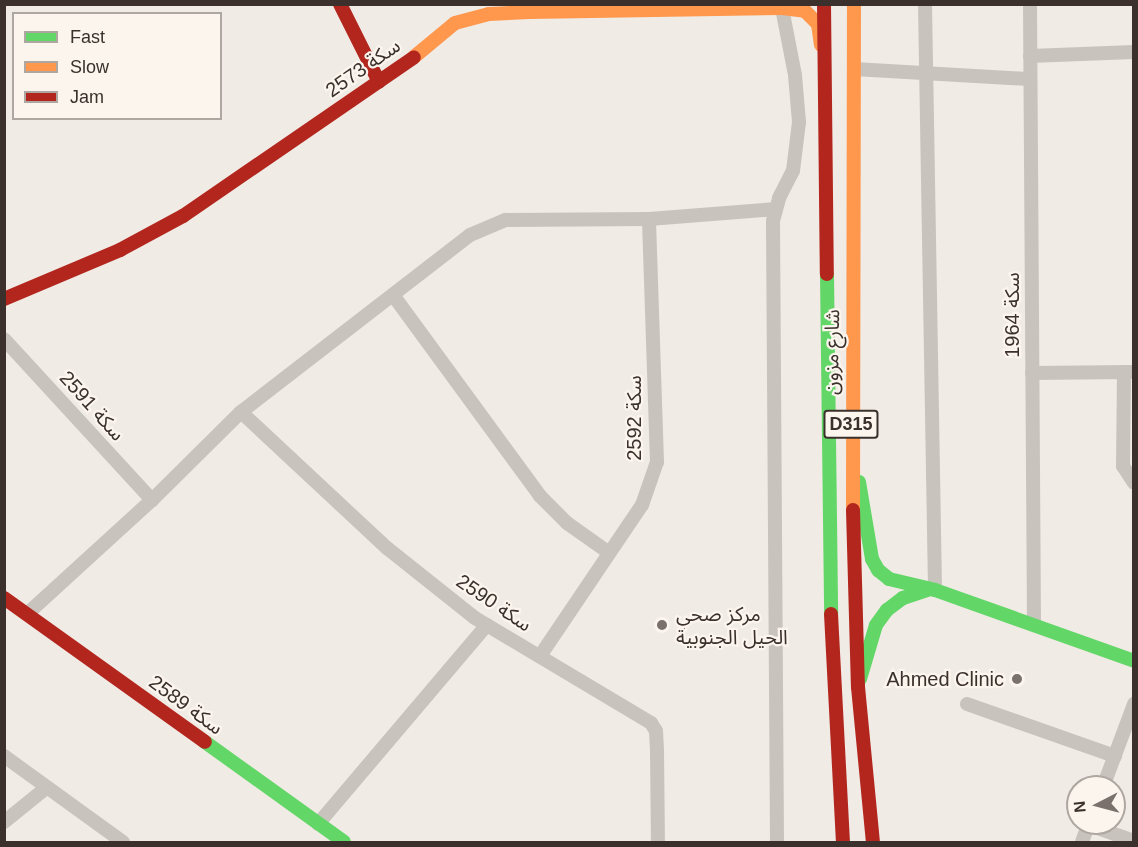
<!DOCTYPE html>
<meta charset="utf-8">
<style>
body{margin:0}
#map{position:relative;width:1138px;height:847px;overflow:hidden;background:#f0ebe5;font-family:Arial,"Noto Sans Arabic",sans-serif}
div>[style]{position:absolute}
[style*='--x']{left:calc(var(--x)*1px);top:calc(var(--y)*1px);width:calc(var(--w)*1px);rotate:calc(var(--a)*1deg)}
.street>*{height:14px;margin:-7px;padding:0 7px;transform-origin:7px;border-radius:7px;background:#c9c3be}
.fast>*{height:14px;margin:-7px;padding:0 7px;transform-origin:7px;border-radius:7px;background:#63d668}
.slow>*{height:14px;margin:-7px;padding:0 7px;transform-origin:7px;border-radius:7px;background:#ff974d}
.jam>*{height:14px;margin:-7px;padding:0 7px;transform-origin:7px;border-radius:7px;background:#b3261e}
.dots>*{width:16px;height:16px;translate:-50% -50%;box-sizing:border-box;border:3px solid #fbf5ee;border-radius:50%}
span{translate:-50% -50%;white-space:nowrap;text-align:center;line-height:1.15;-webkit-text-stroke:4.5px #fbf5ee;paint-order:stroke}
.shield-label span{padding:2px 4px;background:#fbf5ee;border:2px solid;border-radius:4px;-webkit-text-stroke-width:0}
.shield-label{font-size:18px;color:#3b302b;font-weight:700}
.street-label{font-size:20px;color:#3b302b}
.poi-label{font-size:20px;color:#3b302b}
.left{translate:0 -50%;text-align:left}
.right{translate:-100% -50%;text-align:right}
.frame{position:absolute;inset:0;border:6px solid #3b302b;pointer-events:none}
.legend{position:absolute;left:12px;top:12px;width:210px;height:108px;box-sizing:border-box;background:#fbf5ee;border:2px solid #aea6a0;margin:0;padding:8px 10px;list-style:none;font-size:18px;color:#3b302b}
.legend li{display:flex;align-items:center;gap:12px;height:30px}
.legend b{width:30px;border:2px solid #aea6a0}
.north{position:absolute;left:1066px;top:775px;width:60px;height:60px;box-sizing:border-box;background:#fbf5ee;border:2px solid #aea6a0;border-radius:50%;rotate:264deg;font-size:16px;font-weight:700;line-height:24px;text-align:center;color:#3b302b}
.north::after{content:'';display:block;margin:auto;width:21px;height:27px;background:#7a716c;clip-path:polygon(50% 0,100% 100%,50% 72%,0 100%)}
</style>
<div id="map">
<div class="street">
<div style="--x:925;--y:4;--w:586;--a:89.02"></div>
<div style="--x:1030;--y:4;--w:620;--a:89.63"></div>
<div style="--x:1030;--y:56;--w:104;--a:-2.2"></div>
<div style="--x:854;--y:69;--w:176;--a:3.3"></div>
<div style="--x:393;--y:295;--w:249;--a:53.8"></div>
<div style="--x:540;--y:496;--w:38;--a:45"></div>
<div style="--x:567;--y:523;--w:50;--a:35.3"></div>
<div style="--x:4;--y:339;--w:219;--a:47.4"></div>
<div style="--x:1124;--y:372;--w:94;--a:90.6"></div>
<div style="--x:1123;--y:466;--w:20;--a:57"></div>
<div style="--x:1032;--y:373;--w:99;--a:-0.6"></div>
<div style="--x:241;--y:412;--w:200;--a:43"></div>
<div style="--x:387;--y:548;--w:112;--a:38.5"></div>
<div style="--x:475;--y:618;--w:205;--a:30.8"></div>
<div style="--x:651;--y:723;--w:9;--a:58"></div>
<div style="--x:656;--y:731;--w:20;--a:87"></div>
<div style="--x:657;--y:751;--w:91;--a:89.4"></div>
<div style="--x:27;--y:614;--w:169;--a:-42.4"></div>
<div style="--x:152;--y:500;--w:125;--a:-44.7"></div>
<div style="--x:241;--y:412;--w:289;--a:-37.7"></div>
<div style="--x:470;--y:235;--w:39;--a:-23"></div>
<div style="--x:506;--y:220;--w:143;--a:-0.4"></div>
<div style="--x:649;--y:219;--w:126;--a:-4.5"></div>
<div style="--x:540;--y:656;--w:182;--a:-56"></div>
<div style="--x:642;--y:505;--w:46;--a:-70.8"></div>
<div style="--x:657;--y:462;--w:243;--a:-91.9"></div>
<div style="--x:967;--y:704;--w:157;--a:19.4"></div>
<div style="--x:4;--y:756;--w:147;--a:35.9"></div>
<div style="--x:1103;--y:787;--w:89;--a:-69.5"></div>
<div style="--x:4;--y:822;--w:54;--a:-39"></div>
<div style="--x:318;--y:824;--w:261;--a:-49.7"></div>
<div style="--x:1089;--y:825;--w:48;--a:19.6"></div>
<div style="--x:777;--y:842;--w:621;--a:-90.37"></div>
<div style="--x:773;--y:221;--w:24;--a:-75"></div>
<div style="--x:779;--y:198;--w:30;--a:-63"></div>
<div style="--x:793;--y:171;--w:49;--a:-83"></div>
<div style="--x:799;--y:122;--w:47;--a:-94.9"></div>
<div style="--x:795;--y:75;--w:68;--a:-101"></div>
<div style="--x:1082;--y:842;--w:20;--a:-70"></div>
</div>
<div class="fast">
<div style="--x:827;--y:274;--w:340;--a:89.3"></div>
<div style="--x:859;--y:482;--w:78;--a:80.4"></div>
<div style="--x:872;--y:559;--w:13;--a:61"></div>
<div style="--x:878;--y:570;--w:14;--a:39"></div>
<div style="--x:889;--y:579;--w:47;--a:13.4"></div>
<div style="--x:935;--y:590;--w:211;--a:19.6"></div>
<div style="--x:860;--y:679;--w:56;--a:-73.5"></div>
<div style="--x:876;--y:625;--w:19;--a:-54"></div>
<div style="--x:887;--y:610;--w:20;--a:-37"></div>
<div style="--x:903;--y:598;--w:26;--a:-18"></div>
<div style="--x:205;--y:742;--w:171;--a:35.7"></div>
</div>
<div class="slow">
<div style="--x:414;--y:57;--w:53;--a:-39.7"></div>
<div style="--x:455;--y:23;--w:35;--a:-15"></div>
<div style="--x:489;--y:14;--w:40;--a:-2.9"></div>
<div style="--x:529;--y:12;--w:253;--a:-0.9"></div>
<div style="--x:782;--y:8;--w:23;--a:7"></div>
<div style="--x:805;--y:11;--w:18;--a:45"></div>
<div style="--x:818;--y:24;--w:21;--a:82"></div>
<div style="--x:853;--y:510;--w:506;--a:-89.89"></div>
</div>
<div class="jam">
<div style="--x:340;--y:4;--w:87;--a:63.4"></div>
<div style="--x:824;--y:4;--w:270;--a:89.4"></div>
<div style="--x:4;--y:299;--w:126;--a:-22.9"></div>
<div style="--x:120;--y:250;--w:72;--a:-28.4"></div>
<div style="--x:183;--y:216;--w:280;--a:-34.5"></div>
<div style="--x:853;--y:510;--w:177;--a:88.4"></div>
<div style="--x:858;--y:687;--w:156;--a:84.5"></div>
<div style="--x:4;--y:598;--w:247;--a:35.6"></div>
<div style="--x:831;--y:614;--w:228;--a:87"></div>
</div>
<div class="dots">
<div style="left:662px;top:625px;background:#7a716c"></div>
<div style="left:1017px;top:679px;background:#7a716c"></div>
</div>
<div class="shield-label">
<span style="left:851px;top:424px">D315</span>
</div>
<div class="street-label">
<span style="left:363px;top:68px;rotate:-35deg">سكة 2573</span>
<span style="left:1012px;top:315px;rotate:-90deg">سكة 1964</span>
<span style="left:832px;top:352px;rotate:-89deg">شارع مزون</span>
<span style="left:92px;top:406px;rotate:48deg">سكة 2591</span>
<span style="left:634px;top:418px;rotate:-90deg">سكة 2592</span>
<span style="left:494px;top:603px;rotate:34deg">سكة 2590</span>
<span style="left:186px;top:705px;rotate:36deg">سكة 2589</span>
</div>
<div class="poi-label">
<span class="left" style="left:676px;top:626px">مركز صحي<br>الحيل الجنوبية</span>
<span class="right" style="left:1004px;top:679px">Ahmed Clinic</span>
</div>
<div class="frame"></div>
<ul class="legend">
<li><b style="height:8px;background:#63d668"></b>Fast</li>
<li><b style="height:8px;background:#ff974d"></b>Slow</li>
<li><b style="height:8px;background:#b3261e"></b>Jam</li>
</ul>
<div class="north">N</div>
</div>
